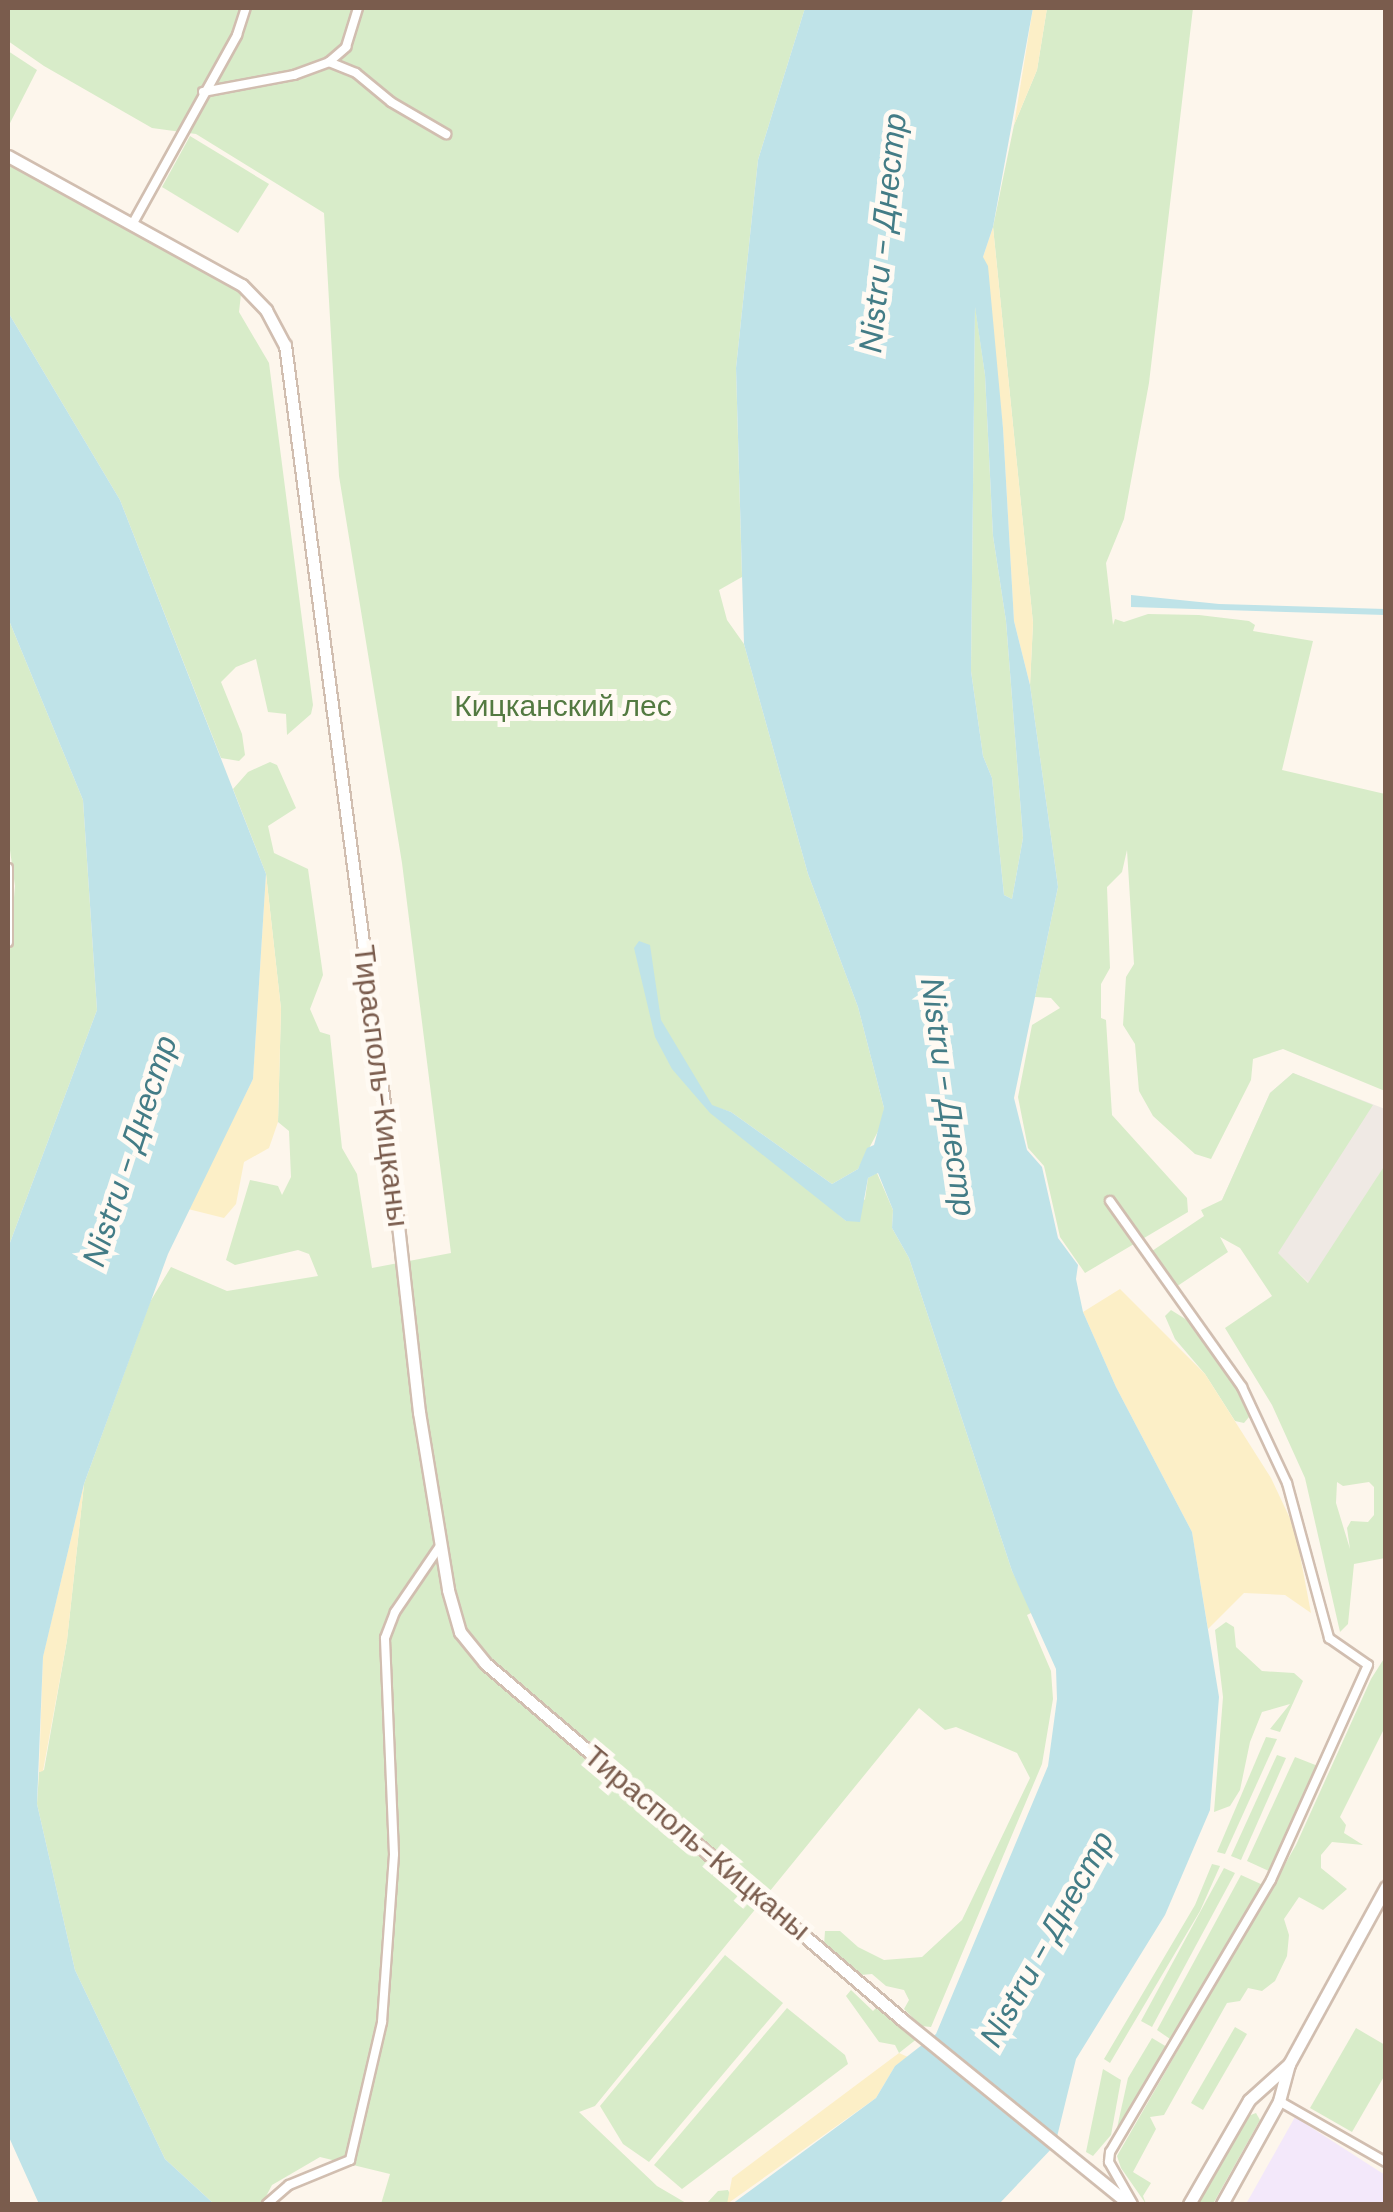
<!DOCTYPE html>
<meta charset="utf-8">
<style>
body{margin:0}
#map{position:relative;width:1393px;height:2212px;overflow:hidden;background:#fdf6ec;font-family:"DM Sans",sans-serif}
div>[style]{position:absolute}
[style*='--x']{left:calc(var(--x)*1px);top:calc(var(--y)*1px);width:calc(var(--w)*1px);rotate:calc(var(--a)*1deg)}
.industrial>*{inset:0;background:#efe9e4}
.education>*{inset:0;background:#f3e8fa}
.green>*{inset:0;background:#d8ecc9}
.sand>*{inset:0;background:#fcefc7}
.water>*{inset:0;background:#bfe3e8}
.roads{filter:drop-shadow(2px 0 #d1beb0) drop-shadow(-2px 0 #d1beb0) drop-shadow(0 2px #d1beb0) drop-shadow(0 -2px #d1beb0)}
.street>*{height:8px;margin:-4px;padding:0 4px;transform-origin:4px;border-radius:4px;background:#fff}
.secondary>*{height:11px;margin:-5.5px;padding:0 5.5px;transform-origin:5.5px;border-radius:5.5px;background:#fff}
span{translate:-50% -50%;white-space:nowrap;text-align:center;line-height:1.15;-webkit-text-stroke:10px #fffaf3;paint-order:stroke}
.park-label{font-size:30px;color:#537a41}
.street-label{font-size:30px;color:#7a5c4d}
.water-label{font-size:32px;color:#437c86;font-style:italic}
.frame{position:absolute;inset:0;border:10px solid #7a5c4d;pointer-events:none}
</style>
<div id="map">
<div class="industrial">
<div style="clip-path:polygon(1293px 1073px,1385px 1109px,1385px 1558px,1381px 1352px,1222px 1200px,1270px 1093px)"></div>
</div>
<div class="education">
<div style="clip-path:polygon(1295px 2117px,1385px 2175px,1385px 2204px,1246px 2204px)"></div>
</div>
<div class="green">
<div style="clip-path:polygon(8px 8px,805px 8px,758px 160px,736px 368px,742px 577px,719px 590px,727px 620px,744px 644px,808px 874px,858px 1007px,884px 1108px,883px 1122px,858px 1169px,832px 1184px,731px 1112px,712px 1106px,846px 1221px,865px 1199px,868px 1178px,877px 1173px,893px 1210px,892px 1228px,909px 1258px,1012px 1571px,1033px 1612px,1027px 1615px,1051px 1671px,1053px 1699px,1042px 1764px,931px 2027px,921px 2026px,904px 2009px,909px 2000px,904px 1990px,886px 1986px,872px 1974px,861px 1975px,824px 1945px,825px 1931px,840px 1931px,858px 1947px,884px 1960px,922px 1957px,962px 1920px,1030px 1778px,1017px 1753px,956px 1727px,945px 1730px,919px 1708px,595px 2106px,579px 2112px,657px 2186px,686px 2203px,707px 2203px,718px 2191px,728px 2190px,732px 2198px,727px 2204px,381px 2204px,390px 2174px,320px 2157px,272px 2185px,262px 2204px,214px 2204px,165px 2159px,75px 1970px,37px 1804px,39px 1772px,44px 1770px,67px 1640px,84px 1484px,150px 1302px,171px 1267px,227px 1291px,318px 1276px,309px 1254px,298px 1250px,235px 1265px,226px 1260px,250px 1180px,278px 1186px,282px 1195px,291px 1177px,289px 1131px,278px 1122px,281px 1009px,266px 874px,233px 789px,248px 772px,270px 762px,277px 765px,296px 808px,268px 826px,274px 853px,308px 869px,323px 975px,310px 1009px,320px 1032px,330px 1035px,342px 1148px,357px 1174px,372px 1268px,451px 1253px,402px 863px,339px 476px,324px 213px,196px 134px,152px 128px,44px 66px,8px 41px)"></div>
<div style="clip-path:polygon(1047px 8px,1193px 8px,1149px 383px,1124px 519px,1106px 563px,1113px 625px,1115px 619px,1124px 622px,1148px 614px,1199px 615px,1249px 621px,1255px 625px,1253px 631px,1313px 641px,1282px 770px,1385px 794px,1385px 1091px,1283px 1049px,1253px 1059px,1251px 1080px,1211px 1159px,1195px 1154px,1153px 1116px,1139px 1091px,1135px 1044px,1123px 1025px,1126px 977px,1134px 964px,1127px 850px,1122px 872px,1107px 887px,1110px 968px,1101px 984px,1101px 1018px,1106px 1020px,1112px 1115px,1187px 1198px,1188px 1212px,1085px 1273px,1060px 1237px,1044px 1166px,1028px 1148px,1018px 1097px,1032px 1025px,1060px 1008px,1051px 998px,1035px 997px,1058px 887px,1030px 685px,1033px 623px,993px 227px,1014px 125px,1037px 70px)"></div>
<div style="clip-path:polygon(8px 51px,37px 70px,8px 127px)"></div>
<div style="clip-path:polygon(190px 136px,269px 184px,238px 233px,162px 187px)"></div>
<div style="clip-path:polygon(8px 156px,242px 285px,239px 312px,269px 363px,313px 705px,311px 714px,287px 735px,286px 714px,268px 712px,256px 659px,236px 667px,221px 682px,242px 734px,245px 755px,239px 761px,221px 758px,120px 500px,8px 312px)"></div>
<div style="clip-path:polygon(975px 305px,985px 375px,993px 536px,1006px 621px,1023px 838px,1012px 899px,1004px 895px,992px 778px,983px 756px,971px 671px)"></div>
<div style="clip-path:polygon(8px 618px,83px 800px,97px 1010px,8px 1248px,8px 966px,15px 886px,8px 836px)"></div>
<div style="clip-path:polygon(evenodd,1293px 1073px,1373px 1105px,1278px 1253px,1308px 1283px,1385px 1165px,1385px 1558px,1354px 1564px,1348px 1624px,1340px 1632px,1305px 1478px,1272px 1405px,1225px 1328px,1272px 1296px,1240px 1248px,1220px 1237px,1228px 1252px,1176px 1287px,1152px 1251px,1204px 1216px,1201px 1210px,1222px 1200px,1270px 1093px,1293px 1073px,1337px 1482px,1343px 1486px,1369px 1482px,1374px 1487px,1374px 1515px,1368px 1522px,1351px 1521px,1347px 1528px,1350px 1549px,1336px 1503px,1337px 1482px)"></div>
<div style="clip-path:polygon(1171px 1310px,1187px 1320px,1246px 1400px,1249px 1417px,1244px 1423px,1235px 1421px,1205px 1374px,1175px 1339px,1165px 1316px)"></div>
<div style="clip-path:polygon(1226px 1622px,1234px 1627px,1236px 1647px,1262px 1671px,1294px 1673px,1303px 1681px,1280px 1732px,1270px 1729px,1290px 1704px,1262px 1712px,1250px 1742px,1240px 1790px,1230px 1806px,1214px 1812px,1223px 1697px,1215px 1630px)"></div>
<div style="clip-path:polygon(1385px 1657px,1385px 1727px,1340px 1817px,1346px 1825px,1344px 1833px,1363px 1845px,1332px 1842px,1321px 1855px,1321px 1868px,1347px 1889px,1323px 1910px,1299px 1897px,1284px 1919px,1289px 1935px,1287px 1956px,1275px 1981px,1262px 1991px,1248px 1988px,1240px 2001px,1227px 2003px,1164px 2115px,1150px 2117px,1156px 2129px,1133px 2172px,1151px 2183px,1143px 2196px,1146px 2204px,1121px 2168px,1117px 2156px,1296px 1845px,1371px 1679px)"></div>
<div style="clip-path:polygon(1266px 1737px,1277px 1739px,1225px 1854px,1217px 1852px)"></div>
<div style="clip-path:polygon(1277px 1755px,1286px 1758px,1241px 1860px,1231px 1856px)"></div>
<div style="clip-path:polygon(1295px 1757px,1318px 1766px,1271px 1872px,1247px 1861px)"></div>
<div style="clip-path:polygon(1212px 1864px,1220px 1866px,1200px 1911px,1110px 2063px,1104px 2059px,1195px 1905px)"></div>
<div style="clip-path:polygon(1224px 1868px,1235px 1873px,1152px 2027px,1141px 2021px)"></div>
<div style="clip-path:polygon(1241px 1875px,1263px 1885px,1173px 2041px,1157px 2030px)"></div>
<div style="clip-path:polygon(725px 1955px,783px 2003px,649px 2162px,623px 2144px,600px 2106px)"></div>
<div style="clip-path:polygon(851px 1990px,873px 2011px,876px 2008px,918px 2038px,899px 2053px,895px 2045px,879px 2042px,846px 1996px)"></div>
<div style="clip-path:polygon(787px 2008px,845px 2055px,848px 2064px,682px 2189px,654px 2165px)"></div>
<div style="clip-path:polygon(1235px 2027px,1247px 2034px,1203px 2110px,1191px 2103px)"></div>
<div style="clip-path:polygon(1356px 2028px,1385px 2045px,1386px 2073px,1352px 2132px,1310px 2108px)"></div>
<div style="clip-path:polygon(1152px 2038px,1167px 2047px,1117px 2128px,1128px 2078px)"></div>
<div style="clip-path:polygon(1103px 2069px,1121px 2080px,1111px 2135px,1093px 2156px,1086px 2152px)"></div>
<div style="clip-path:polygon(1256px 2113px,1260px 2120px,1213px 2204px,1198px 2204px,1248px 2116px)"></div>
</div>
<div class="sand">
<div style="clip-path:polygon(1033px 8px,1047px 8px,1037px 70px,1014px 125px)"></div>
<div style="clip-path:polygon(993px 227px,1033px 623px,1030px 685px,1014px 621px,1003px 428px,983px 257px)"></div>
<div style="clip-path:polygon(266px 874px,281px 1009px,278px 1122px,269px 1148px,244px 1162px,236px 1204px,224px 1218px,188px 1209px,253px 1079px)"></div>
<div style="clip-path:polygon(1120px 1289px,1205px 1374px,1271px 1478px,1295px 1529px,1311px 1613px,1285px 1595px,1244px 1593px,1208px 1629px,1192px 1532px,1116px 1387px,1083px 1312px)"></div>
<div style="clip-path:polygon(84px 1484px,67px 1640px,43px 1771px,39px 1772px,43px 1656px)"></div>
<div style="clip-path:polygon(899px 2053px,908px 2057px,895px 2066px,876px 2098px,727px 2204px,732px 2178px)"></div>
</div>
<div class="water">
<div style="clip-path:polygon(evenodd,805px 8px,1033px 8px,993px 227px,983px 257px,988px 266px,1003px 428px,1014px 621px,1030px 685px,1058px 887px,1014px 1098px,1027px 1150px,1042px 1167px,1058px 1238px,1078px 1265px,1076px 1279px,1083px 1312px,1116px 1387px,1192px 1532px,1219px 1697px,1210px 1810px,1165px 1915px,1076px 2059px,1055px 2145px,999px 2204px,732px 2204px,876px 2098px,895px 2066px,936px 2034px,1048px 1766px,1057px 1699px,1056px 1669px,1012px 1571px,909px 1258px,892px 1228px,893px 1210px,878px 1173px,868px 1178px,860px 1222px,846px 1221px,710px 1113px,672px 1069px,655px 1037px,634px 948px,639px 941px,650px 945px,661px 1020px,712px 1105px,731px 1112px,832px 1184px,858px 1169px,867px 1148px,874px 1145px,884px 1108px,858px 1007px,808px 874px,744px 644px,736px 368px,758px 160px,805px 8px,975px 307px,985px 375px,993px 536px,1006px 621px,1023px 838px,1012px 899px,1004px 895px,992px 778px,983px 756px,971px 671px,975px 307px)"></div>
<div style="clip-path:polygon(8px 312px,120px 500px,266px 874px,253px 1079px,168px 1254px,84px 1484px,43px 1657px,37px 1804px,75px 1970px,165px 2159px,214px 2204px,39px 2204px,8px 2135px,8px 1248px,97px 1010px,83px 800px,8px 618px)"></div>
<div style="clip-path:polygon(1131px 595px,1219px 604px,1385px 609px,1385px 615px,1131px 607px)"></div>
</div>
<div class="roads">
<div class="street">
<div style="--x:329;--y:62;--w:29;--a:22"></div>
<div style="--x:356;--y:73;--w:45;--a:39.6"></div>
<div style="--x:391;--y:102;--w:64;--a:30.2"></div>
<div style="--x:203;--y:92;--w:93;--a:-10.6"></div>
<div style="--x:294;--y:75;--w:37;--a:-20"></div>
<div style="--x:329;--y:62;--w:23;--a:-41"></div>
<div style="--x:346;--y:47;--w:41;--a:-72.9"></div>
<div style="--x:133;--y:223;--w:215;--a:-61"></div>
<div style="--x:237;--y:35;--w:28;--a:-72"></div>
<div style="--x:8;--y:868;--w:74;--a:90"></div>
<div style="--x:1110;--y:1201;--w:228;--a:54.6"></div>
<div style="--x:1242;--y:1387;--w:106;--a:64.9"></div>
<div style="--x:1287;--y:1483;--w:161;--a:74.8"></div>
<div style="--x:1329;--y:1638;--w:47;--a:34.7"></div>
<div style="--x:1368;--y:1665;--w:236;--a:114.3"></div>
<div style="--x:1271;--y:1880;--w:316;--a:120.6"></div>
<div style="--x:1110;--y:2152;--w:10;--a:96"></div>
<div style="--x:1109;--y:2162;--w:48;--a:60.3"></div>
<div style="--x:1279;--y:2101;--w:123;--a:29.7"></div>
<div style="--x:267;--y:2204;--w:29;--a:-41"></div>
<div style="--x:289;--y:2185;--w:66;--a:-22.3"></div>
<div style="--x:350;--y:2160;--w:142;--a:-76.9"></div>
<div style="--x:382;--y:2022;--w:168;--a:-85.9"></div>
<div style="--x:394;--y:1854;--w:216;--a:-92.4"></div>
<div style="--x:385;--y:1638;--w:28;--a:-69"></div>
<div style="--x:395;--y:1612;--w:80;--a:-55.7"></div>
</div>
<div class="secondary">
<div style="--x:8;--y:156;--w:267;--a:28.9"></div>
<div style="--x:242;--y:285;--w:35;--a:46"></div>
<div style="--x:266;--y:310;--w:40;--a:62"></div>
<div style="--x:285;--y:345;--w:780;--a:82.56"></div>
<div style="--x:386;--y:1118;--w:296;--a:83.6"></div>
<div style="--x:419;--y:1412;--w:180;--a:80.7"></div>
<div style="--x:448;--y:1590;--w:44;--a:74.1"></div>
<div style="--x:460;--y:1632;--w:40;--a:51"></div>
<div style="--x:485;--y:1663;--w:551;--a:40.51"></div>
<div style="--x:904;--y:2021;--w:290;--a:39.1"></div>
<div style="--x:1189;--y:2204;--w:120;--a:-60"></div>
<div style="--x:1249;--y:2100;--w:54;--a:-42"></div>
<div style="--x:1222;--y:2204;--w:118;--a:-61"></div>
<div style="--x:1279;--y:2101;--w:38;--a:-75"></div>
<div style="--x:1289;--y:2064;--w:202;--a:-61.3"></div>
</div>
</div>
<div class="park-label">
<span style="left:563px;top:706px">Кицканский лес</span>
</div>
<div class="street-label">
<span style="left:381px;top:1086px;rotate:83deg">Тирасполь-Кицканы</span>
<span style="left:697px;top:1843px;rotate:40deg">Тирасполь-Кицканы</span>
</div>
<div class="water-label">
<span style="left:883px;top:233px;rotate:-84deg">Nistru - Днестр</span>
<span style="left:948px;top:1097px;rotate:82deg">Nistru - Днестр</span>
<span style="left:130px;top:1151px;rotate:-72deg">Nistru - Днестр</span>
<span style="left:1047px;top:1939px;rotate:-61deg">Nistru - Днестр</span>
</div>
<div class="frame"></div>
</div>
